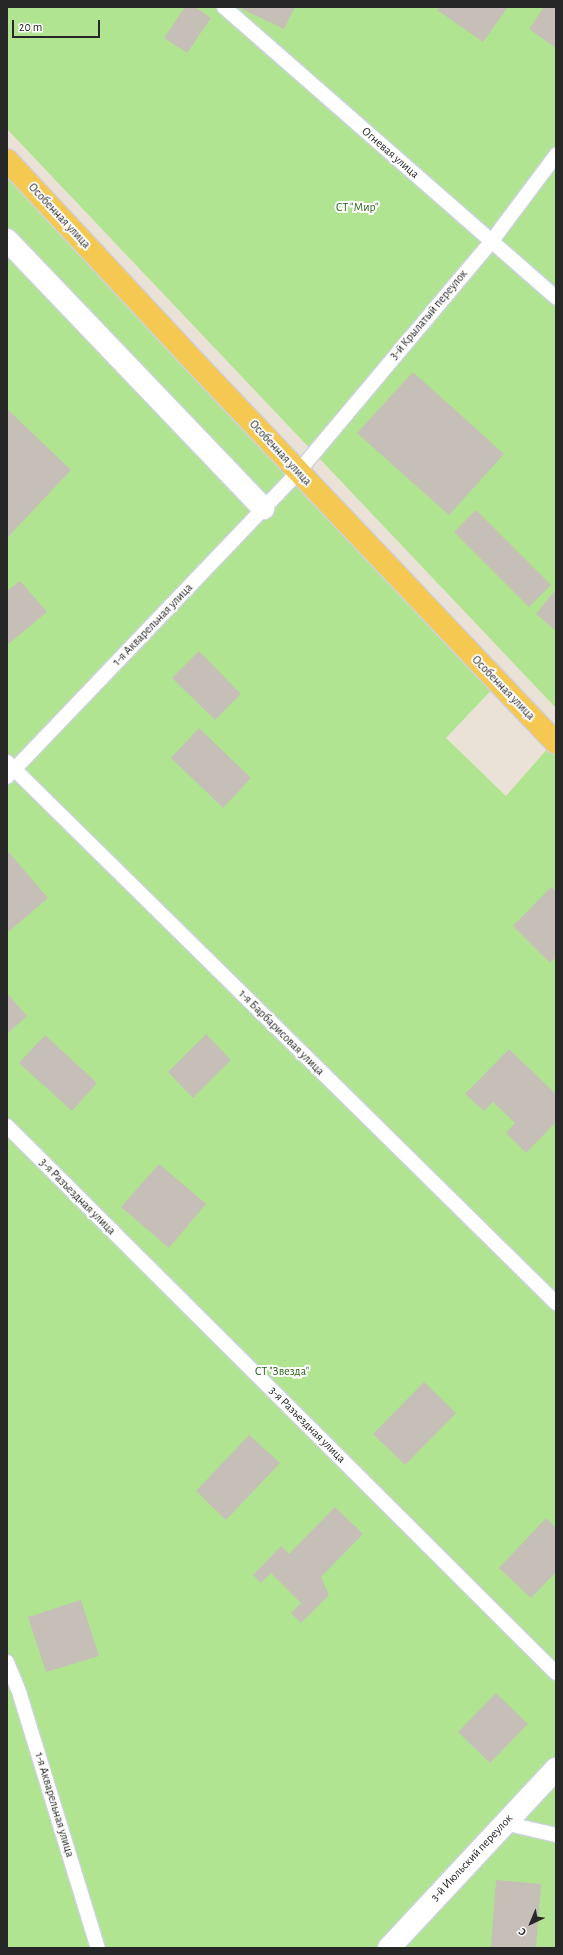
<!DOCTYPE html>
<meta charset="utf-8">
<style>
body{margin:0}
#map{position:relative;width:563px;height:1955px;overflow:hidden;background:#ebe2d7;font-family:"Alegreya Sans",sans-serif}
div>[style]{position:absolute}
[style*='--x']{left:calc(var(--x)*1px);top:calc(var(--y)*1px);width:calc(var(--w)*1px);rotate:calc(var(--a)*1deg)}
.green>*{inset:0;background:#b1e491}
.building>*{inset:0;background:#c5bfb7}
.roads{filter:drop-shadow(1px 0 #cdd1e1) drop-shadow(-1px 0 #cdd1e1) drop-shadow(0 1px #cdd1e1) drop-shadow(0 -1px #cdd1e1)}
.service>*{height:14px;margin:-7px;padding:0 7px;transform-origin:7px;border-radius:7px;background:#fff}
.minor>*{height:22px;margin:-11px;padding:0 11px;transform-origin:11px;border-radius:11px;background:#fff}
.primary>*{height:22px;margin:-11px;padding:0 11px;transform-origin:11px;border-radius:11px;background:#f5c852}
span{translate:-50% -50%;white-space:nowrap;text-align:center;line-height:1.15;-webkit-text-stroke:4px #fff;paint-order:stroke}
.street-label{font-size:12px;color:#272727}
.park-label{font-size:12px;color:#2a6416}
.frame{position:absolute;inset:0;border:8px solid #272727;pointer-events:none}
.north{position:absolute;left:511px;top:1903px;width:40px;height:40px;-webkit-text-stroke:3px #fff;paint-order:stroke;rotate:224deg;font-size:11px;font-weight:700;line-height:16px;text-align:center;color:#272727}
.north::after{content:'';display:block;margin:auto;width:14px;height:18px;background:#272727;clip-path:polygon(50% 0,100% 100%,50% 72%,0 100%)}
.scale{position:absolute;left:12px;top:20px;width:88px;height:18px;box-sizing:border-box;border:2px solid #272727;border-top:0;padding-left:5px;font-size:12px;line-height:14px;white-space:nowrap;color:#272727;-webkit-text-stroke:3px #fff;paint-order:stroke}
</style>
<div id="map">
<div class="green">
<div style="clip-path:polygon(7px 7px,556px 7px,556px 708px,7px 129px)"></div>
<div style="clip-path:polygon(7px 171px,499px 682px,446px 738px,506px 796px,556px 739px,556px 1948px,7px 1948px)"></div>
</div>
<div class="building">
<div style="clip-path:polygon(185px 7px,195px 7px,211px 18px,187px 53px,164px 38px)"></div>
<div style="clip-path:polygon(243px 7px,295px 7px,284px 29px,242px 9px)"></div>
<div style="clip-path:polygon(440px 7px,508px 7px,483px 42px,437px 10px)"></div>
<div style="clip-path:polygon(544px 7px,556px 7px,556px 48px,529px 29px)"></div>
<div style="clip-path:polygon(413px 372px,504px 454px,449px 515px,357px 433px)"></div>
<div style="clip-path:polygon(7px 409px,71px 470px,8px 537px,7px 536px)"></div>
<div style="clip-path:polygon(476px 510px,551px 585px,529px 607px,454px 532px)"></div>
<div style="clip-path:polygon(20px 581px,47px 612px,7px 645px,7px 591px)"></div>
<div style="clip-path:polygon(556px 589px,556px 631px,536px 614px)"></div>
<div style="clip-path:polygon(199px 651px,241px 694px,215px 720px,172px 678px)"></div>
<div style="clip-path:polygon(199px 728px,251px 778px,223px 808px,171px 758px)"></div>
<div style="clip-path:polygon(7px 850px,48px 898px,7px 933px)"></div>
<div style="clip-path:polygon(551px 887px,556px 892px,556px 957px,550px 963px,513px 926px)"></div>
<div style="clip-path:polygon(7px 993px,27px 1016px,7px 1034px)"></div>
<div style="clip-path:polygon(206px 1034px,231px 1060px,193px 1098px,168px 1072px)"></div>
<div style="clip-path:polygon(45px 1035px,97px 1083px,72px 1111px,19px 1063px)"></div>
<div style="clip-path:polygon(509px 1049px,556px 1094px,556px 1122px,526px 1153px,506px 1133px,515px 1123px,493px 1102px,484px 1111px,465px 1094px)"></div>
<div style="clip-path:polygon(159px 1164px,206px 1204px,169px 1248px,121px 1207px)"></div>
<div style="clip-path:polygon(424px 1382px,456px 1413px,405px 1465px,373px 1434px)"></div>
<div style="clip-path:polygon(249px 1435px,280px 1463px,226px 1520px,196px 1491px)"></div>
<div style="clip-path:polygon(335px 1507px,363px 1534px,321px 1577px,329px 1595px,301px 1623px,291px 1613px,301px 1603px,271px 1573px,261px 1583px,253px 1575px,281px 1546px,289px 1554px)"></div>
<div style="clip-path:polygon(546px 1518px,556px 1528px,556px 1572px,531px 1598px,499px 1568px)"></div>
<div style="clip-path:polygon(81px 1600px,99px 1656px,46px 1672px,28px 1617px)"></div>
<div style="clip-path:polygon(496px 1693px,528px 1724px,490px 1763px,458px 1732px)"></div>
<div style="clip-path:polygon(496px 1880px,541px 1884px,536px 1948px,491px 1947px)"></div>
</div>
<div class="roads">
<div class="service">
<div style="--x:224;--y:7;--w:441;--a:41.2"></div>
<div style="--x:7;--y:762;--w:771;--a:44.58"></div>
<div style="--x:7;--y:777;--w:422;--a:-46.3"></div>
<div style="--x:298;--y:472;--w:300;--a:-50"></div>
<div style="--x:491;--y:242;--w:109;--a:-53.2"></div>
<div style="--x:7;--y:1126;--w:775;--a:44.9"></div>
<div style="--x:7;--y:1662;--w:35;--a:68"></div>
<div style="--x:20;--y:1695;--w:265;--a:72.9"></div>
<div style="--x:504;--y:1823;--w:53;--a:13"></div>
</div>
<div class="minor">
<div style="--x:7;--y:240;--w:371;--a:46.3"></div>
<div style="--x:389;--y:1948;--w:245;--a:-47"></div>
</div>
<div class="primary">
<div style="--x:7;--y:160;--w:267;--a:47.1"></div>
<div style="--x:189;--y:356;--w:533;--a:46.52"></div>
</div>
</div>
<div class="street-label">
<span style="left:390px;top:153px;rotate:41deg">Огневая улица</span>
<span style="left:59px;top:216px;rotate:47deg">Особенная улица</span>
<span style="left:429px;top:315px;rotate:-50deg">3-й Крылатый переулок</span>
<span style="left:280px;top:453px;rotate:47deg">Особенная улица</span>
<span style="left:153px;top:625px;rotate:-46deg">1-я Акварельная улица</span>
<span style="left:503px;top:688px;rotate:46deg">Особенная улица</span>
<span style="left:281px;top:1033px;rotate:45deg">1-я Барбарисовая улица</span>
<span style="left:77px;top:1197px;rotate:45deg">3-я Разъездная улица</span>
<span style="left:307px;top:1425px;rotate:45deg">3-я Разъездная улица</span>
<span style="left:54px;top:1805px;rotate:73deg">1-я Акварельная улица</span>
<span style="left:472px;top:1858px;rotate:-47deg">3-й Июльский переулок</span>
</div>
<div class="park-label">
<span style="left:357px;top:208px">СТ "Мир"</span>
<span style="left:282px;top:1372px">СТ "Звезда"</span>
</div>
<div class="frame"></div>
<div class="north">С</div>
<div class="scale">20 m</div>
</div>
